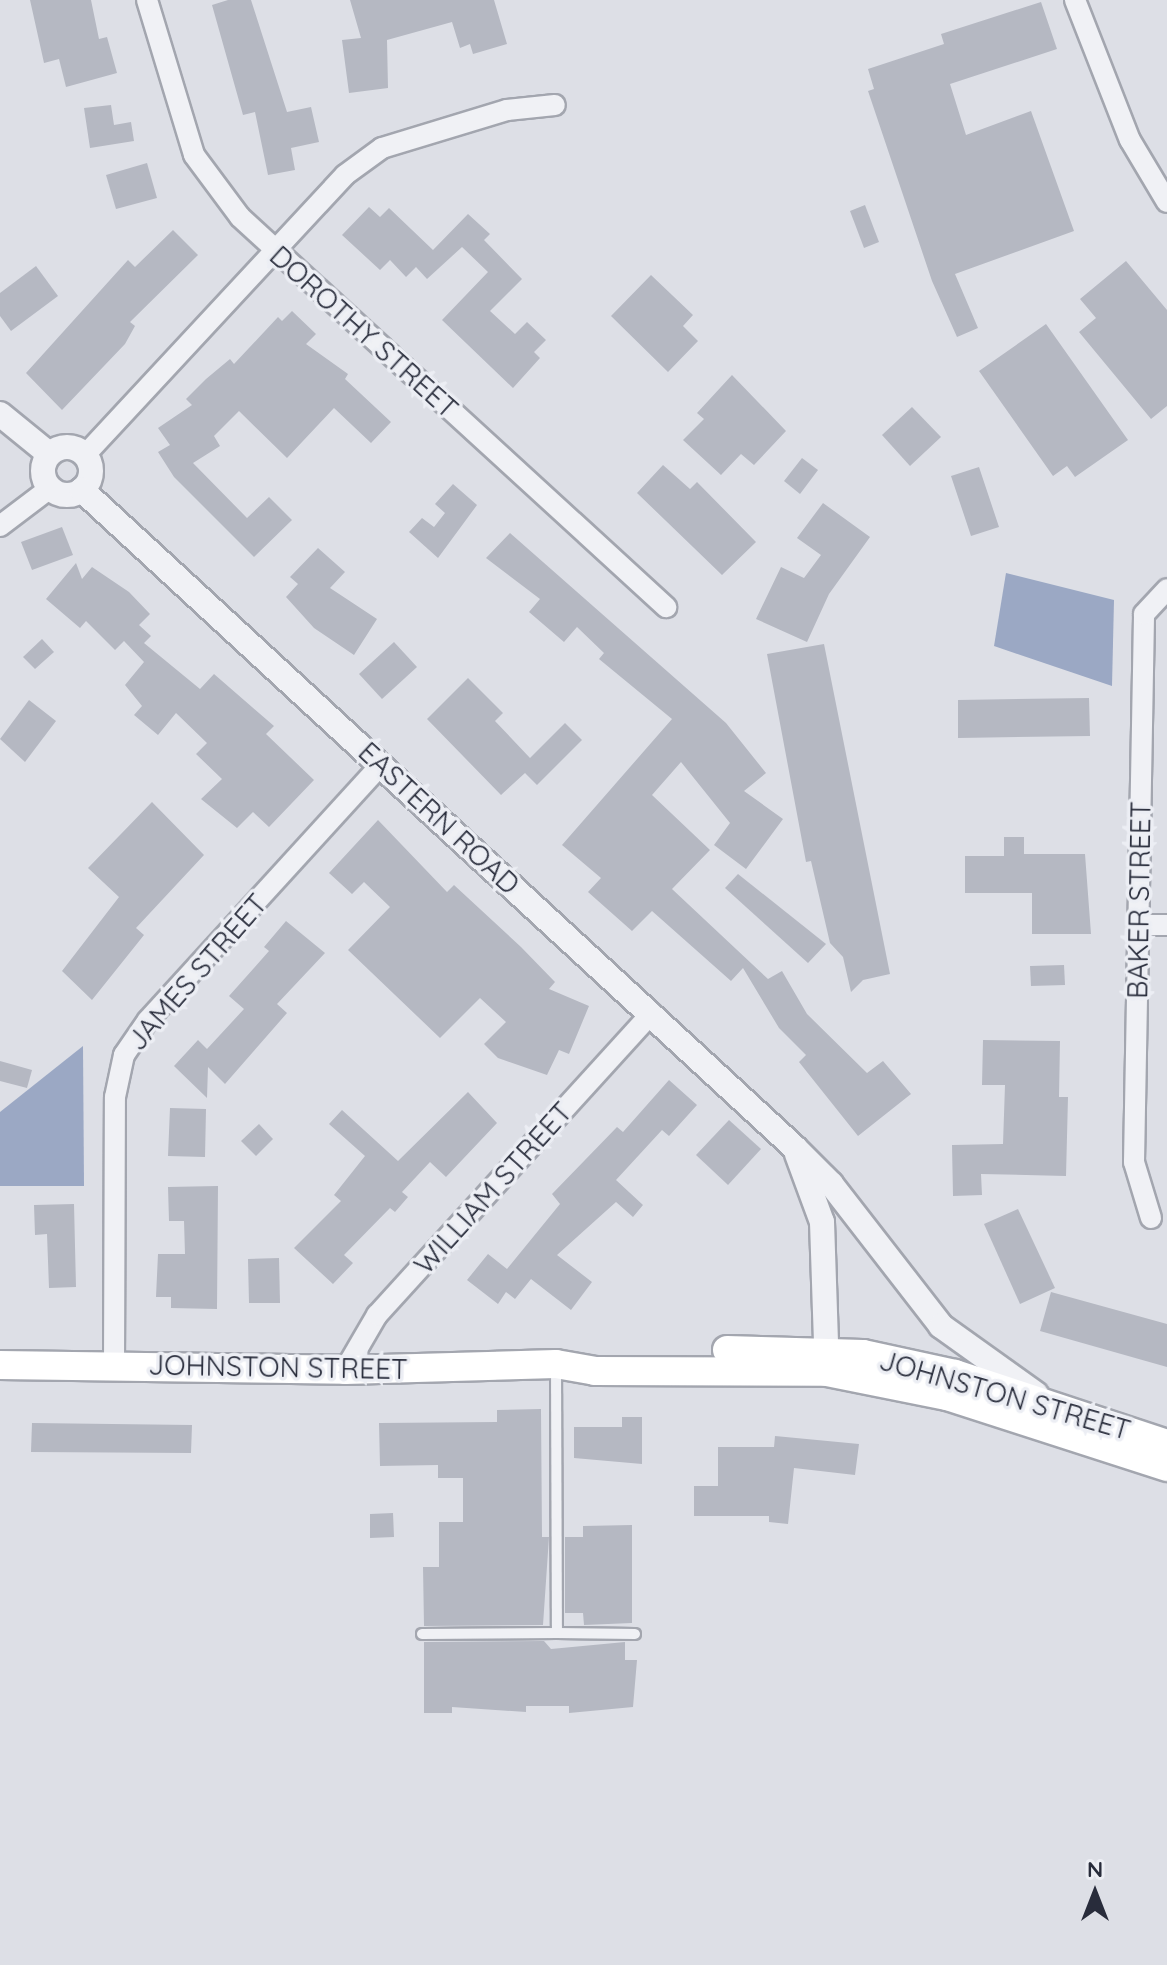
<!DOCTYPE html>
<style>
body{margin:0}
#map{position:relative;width:1167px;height:1965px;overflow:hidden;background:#dddfe6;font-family:Quicksand,sans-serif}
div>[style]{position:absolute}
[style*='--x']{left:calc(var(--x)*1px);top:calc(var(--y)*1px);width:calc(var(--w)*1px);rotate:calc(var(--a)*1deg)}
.water>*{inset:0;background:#9ba8c4}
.building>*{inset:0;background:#b5b8c2}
.roads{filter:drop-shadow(2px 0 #a3a6af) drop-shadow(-2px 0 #a3a6af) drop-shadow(0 2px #a3a6af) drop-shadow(0 -2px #a3a6af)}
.service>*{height:10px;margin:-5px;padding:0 5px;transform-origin:5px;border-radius:5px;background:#f0f1f5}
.minor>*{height:20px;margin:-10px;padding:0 10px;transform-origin:10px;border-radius:10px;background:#f0f1f5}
.tertiary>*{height:24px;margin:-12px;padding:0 12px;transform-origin:12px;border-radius:12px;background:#f0f1f5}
.tertiary>.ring{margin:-12px;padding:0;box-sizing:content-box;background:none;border:24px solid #f0f1f5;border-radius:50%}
.secondary>*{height:28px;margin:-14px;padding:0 14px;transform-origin:14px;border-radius:14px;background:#fff}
span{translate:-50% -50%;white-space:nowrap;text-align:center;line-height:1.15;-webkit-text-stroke:7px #eceef4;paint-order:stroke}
.street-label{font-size:28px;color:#282c3b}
.north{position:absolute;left:1055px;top:1853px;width:80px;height:80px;-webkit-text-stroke:6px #eceef4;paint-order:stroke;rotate:0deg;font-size:22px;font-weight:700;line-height:32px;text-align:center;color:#282c3b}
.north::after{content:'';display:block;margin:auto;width:28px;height:36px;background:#282c3b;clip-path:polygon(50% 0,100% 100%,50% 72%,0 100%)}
</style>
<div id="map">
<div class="water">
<div style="clip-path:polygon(1006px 573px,1114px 600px,1112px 686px,994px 646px)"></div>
<div style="clip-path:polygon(83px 1046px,84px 1186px,0 1186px,0 1112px)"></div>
</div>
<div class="building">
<div style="clip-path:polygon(30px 0,91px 0,99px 39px,107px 37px,117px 73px,66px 87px,59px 59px,44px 63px)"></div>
<div style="clip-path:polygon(228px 0,251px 0,287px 112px,311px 107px,319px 142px,291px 148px,295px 170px,268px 175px,255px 112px,243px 115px,212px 5px)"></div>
<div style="clip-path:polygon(350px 0,494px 0,507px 44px,473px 54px,470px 44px,460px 48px,452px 22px,387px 40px,388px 88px,349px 93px,342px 40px,361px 38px)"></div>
<div style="clip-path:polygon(1041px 2px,1057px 49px,950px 84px,966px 135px,1031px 111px,1074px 231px,955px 274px,978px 328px,957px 337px,932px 281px,868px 91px,874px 89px,868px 69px,944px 44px,941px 34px)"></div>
<div style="clip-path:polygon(111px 105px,114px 125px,131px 122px,134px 141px,90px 148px,84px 108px)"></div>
<div style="clip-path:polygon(147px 163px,157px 198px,116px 209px,106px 175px)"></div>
<div style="clip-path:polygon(865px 205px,879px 242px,864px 248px,850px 211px)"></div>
<div style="clip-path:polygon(369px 207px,380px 217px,389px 208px,433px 250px,468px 214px,490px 234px,484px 240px,522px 279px,490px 311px,515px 334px,527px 322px,546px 340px,534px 352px,540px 358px,513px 388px,442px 320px,488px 272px,462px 247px,427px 279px,416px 267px,406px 277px,390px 260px,380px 270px,342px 235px)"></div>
<div style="clip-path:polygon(173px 230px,198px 255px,130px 322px,135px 326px,125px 344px,62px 410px,26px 373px,128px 260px,135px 267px)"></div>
<div style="clip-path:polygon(1126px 261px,1167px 310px,1167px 406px,1151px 419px,1079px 332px,1096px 318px,1080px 299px)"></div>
<div style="clip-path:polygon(36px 266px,58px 296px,11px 331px,0 316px,0 293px)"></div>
<div style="clip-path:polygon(651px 275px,693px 315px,683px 326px,698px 341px,668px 372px,611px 316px)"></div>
<div style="clip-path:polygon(292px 311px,316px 334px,306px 344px,348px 374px,345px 379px,391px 422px,371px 443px,334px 408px,287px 458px,239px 411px,214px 436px,220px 446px,193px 463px,247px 518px,269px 497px,292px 520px,254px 557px,174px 477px,158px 452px,170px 445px,158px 428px,192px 405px,186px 399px,206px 379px,230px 359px,234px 364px,278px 317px,282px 321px)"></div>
<div style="clip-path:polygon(1046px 324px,1128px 440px,1075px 477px,1067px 466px,1053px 476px,979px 371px)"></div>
<div style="clip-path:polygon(732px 375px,786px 431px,754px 465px,741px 454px,721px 475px,683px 440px,704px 419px,697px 413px)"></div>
<div style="clip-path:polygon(912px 407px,941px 437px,910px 466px,882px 435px)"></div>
<div style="clip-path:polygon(802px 458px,818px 470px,800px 494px,784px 481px)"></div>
<div style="clip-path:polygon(663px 465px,690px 489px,697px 482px,756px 542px,722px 575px,637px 493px)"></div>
<div style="clip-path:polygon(979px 467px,999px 527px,971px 536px,951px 476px)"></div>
<div style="clip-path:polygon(453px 484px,477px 505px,438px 558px,409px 532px,422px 518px,434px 527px,445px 513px,435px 504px)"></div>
<div style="clip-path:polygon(823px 503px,870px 537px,829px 594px,807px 642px,756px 619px,781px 567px,804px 578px,821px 555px,797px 538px)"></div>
<div style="clip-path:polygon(62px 527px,73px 555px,32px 570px,21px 542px)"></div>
<div style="clip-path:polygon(510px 533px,726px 723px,766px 773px,744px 791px,783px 819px,746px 869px,714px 845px,730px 823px,681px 762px,652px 795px,710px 850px,672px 889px,768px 979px,782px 971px,807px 1014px,867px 1073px,883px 1061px,911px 1094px,858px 1136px,799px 1062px,806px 1055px,779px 1028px,743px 968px,731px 981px,652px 911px,632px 931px,588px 892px,601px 878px,562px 845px,672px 719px,599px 659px,604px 653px,577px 627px,564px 642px,529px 612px,540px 599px,486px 558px)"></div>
<div style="clip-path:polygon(318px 548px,345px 572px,330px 588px,377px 619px,354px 655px,314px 628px,286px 597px,298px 584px,290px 577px)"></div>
<div style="clip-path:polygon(76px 563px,82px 579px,92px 567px,129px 592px,150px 614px,139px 625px,151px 636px,144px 643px,200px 689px,214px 674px,274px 726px,266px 734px,314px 780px,269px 827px,253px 812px,237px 828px,201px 799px,222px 779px,196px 754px,207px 743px,176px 713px,158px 735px,134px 715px,142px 706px,125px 685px,144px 662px,124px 641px,115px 650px,86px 621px,80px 628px,46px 599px)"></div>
<div style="clip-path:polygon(42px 639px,54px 652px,35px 669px,23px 657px)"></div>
<div style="clip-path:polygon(394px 642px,417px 667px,382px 699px,359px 674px)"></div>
<div style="clip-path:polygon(824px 644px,890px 974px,863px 980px,851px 992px,843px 957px,830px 943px,811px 861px,806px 862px,767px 654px)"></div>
<div style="clip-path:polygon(468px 678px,503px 713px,495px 721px,530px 758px,565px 723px,582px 740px,537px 785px,525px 773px,501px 795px,427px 719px)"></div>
<div style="clip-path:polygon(1089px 698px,1090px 736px,958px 738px,958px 700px)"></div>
<div style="clip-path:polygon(29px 700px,56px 721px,25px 762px,0 739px)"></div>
<div style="clip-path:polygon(152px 802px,204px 855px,136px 928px,144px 935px,92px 1000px,62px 971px,119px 897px,88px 868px)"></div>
<div style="clip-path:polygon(378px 820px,447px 892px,454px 885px,521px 947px,555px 982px,549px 989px,589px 1006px,569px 1054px,559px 1050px,547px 1075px,498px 1058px,484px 1044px,506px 1022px,480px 998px,440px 1038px,348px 950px,390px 907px,364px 882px,352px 894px,329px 873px)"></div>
<div style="clip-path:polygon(1004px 837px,1024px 837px,1024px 854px,1085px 854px,1091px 934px,1032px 934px,1032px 893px,965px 893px,965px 856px,1004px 856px)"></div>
<div style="clip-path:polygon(738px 874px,826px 944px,808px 963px,725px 888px)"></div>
<div style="clip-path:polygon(286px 921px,325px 953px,277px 1004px,287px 1013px,225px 1084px,208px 1067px,207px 1098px,174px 1066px,198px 1040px,207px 1049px,244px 1009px,229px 996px,269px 951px,264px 947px)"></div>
<div style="clip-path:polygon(1064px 965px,1065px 985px,1031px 986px,1030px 966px)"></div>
<div style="clip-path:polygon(983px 1040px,1060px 1041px,1059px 1097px,1068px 1097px,1066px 1176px,981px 1174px,982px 1195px,953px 1196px,952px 1145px,1003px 1144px,1005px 1085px,982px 1085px)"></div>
<div style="clip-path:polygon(0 1061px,32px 1070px,27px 1088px,0 1081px)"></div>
<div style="clip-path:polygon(669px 1080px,697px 1105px,669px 1136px,662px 1130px,616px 1180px,643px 1205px,633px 1217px,616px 1202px,557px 1255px,592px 1282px,571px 1310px,531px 1279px,515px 1299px,506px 1292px,498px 1304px,467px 1280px,488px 1254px,507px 1269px,560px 1204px,552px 1194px,617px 1127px,623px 1132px)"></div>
<div style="clip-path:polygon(468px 1092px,497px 1123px,446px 1177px,430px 1162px,402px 1192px,408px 1197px,395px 1212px,390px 1208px,344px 1255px,353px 1263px,333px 1284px,294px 1248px,341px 1201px,334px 1195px,365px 1156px,329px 1124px,342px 1110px,398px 1161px)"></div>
<div style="clip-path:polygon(170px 1108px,206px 1109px,205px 1157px,168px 1156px)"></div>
<div style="clip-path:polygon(729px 1120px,761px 1149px,728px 1185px,696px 1155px)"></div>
<div style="clip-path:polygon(259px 1124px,273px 1139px,256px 1156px,241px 1141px)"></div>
<div style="clip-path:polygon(218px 1186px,217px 1309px,171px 1308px,171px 1297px,156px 1297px,158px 1254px,185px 1254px,184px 1221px,169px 1221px,168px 1187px)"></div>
<div style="clip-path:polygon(74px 1204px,76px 1287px,49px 1288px,47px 1234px,35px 1235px,34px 1205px)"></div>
<div style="clip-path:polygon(1018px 1209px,1055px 1288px,1020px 1304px,984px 1224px)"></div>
<div style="clip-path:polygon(279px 1258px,280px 1303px,249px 1303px,248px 1259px)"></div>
<div style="clip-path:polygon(1051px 1292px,1167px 1324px,1167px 1367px,1040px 1331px)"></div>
<div style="clip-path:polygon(541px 1409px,542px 1537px,549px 1537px,543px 1625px,424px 1626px,423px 1567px,439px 1567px,439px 1522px,463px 1522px,463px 1478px,438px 1478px,438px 1465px,380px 1466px,379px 1423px,497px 1422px,497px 1410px)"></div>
<div style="clip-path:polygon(622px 1417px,642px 1417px,642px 1464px,574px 1458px,574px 1427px,622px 1427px)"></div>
<div style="clip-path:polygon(32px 1423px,192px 1425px,191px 1453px,31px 1452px)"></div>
<div style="clip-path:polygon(775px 1436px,859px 1444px,855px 1475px,794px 1468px,788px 1524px,769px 1522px,769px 1516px,694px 1516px,694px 1486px,718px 1486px,718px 1447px,774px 1447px)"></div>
<div style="clip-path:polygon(393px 1513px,394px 1537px,370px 1538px,370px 1514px)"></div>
<div style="clip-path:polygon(632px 1525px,632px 1623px,584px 1625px,583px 1613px,565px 1613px,565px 1537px,583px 1537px,583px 1526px)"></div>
<div style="clip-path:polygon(544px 1641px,551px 1649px,625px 1642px,625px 1660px,637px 1660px,633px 1707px,569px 1713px,569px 1706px,526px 1706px,526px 1712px,452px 1707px,452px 1713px,424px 1713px,424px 1642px)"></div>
</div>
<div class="roads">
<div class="service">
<div style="--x:556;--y:1366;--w:267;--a:89.8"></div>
<div style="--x:557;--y:1633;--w:78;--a:0.7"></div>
<div style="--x:422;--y:1634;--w:135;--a:-0.4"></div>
</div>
<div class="minor">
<div style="--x:147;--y:0;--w:162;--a:73.1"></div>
<div style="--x:194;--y:155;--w:77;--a:53.4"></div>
<div style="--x:240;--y:217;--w:578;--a:42.47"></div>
<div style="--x:1075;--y:0;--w:150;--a:68.6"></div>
<div style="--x:1130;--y:140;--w:72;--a:59.2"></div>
<div style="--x:85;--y:455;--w:382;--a:-47.1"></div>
<div style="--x:345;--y:175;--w:46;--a:-36.1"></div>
<div style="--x:382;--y:148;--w:131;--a:-16.9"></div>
<div style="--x:507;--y:110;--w:48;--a:-5.9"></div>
<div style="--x:0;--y:526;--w:63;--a:-37.2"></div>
<div style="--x:1138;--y:925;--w:29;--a:0"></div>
<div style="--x:1151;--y:1218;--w:59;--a:-106.9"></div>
<div style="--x:1134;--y:1162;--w:548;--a:-88.95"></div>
<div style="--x:1144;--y:614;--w:34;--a:-47"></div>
<div style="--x:114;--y:1365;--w:268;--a:-89.8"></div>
<div style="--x:115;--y:1097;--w:43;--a:-77.9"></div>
<div style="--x:124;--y:1055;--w:42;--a:-55.6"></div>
<div style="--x:148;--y:1020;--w:345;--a:-47.6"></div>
<div style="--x:345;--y:1370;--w:64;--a:-59.8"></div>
<div style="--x:377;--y:1315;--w:408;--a:-47.7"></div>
</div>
<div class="tertiary">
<div style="--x:0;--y:414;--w:63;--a:39.2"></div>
<div class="ring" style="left:43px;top:447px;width:24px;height:24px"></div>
<div style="--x:82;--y:490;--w:970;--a:42.7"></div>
<div style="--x:795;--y:1148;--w:51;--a:45"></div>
<div style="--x:831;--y:1184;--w:180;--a:52.2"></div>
<div style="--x:941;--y:1326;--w:117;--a:35.6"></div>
<div style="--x:797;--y:1154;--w:72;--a:69.8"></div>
<div style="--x:822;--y:1222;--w:147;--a:88.1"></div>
</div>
<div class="secondary">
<div style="--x:727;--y:1350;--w:136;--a:1.7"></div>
<div style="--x:863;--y:1354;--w:94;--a:12.3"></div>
<div style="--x:955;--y:1374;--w:223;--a:18.3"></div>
<div style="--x:0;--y:1365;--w:345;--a:0.8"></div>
<div style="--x:345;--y:1370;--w:211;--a:-1.6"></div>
<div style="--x:556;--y:1364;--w:39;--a:10"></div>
<div style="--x:594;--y:1371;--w:233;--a:0.2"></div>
<div style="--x:827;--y:1372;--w:122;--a:11.3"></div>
<div style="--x:947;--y:1396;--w:231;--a:17.9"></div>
</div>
</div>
<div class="street-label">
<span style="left:364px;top:332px;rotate:42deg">DOROTHY STREET</span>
<span style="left:439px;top:818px;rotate:43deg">EASTERN ROAD</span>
<span style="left:1139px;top:900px;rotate:-89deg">BAKER STREET</span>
<span style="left:197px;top:972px;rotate:-49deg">JAMES STREET</span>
<span style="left:493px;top:1188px;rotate:-48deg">WILLIAM STREET</span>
<span style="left:278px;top:1367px;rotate:1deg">JOHNSTON STREET</span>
<span style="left:1005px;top:1395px;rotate:16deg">JOHNSTON STREET</span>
</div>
<div class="north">N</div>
</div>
